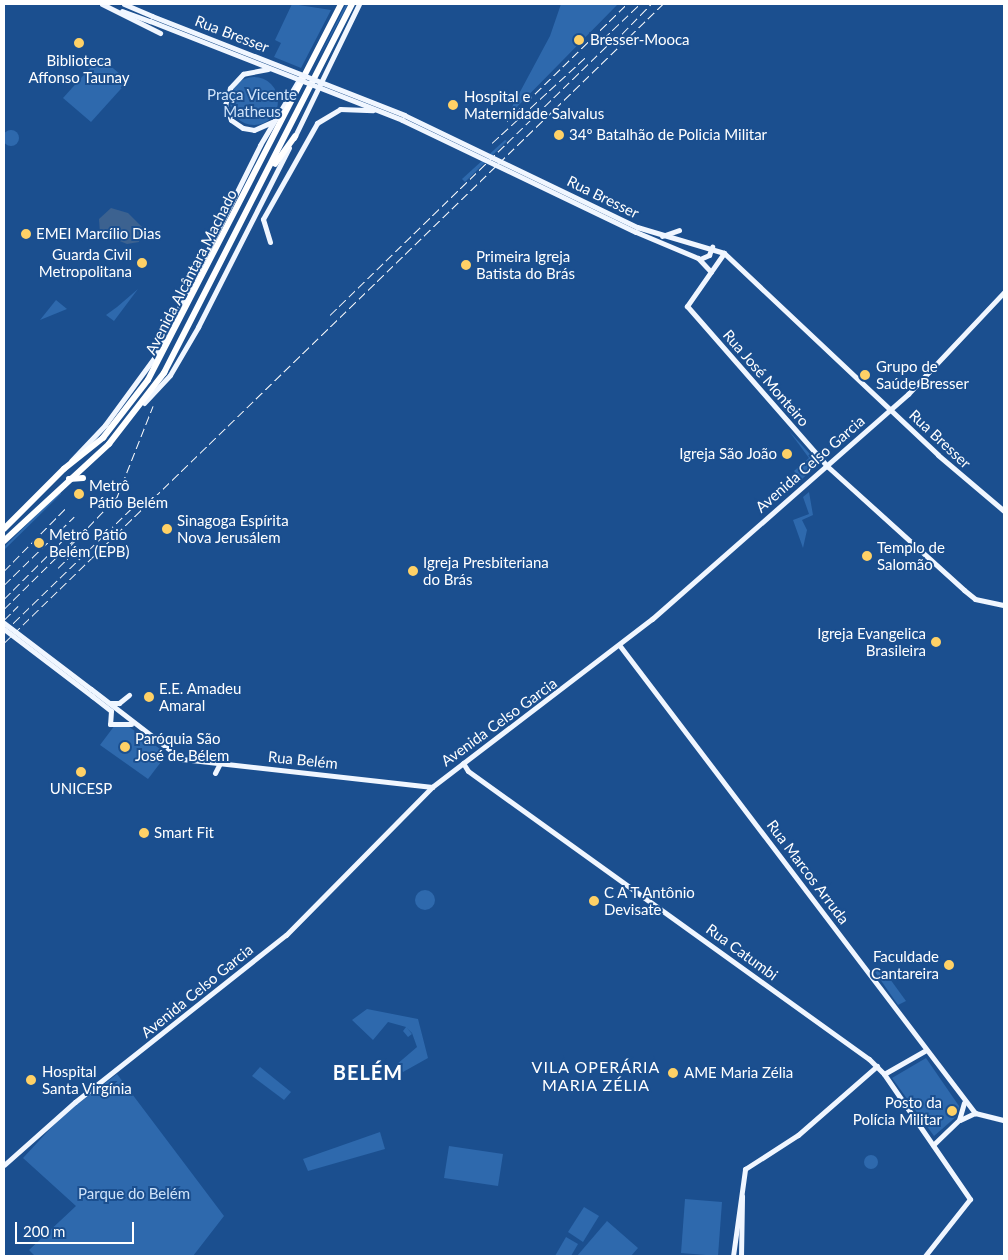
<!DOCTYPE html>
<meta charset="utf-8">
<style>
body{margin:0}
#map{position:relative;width:1008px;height:1260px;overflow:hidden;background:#1b4f8f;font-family:Lato,sans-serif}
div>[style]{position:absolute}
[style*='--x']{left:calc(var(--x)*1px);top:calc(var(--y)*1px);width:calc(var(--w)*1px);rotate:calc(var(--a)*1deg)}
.green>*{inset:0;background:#2e69ad}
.round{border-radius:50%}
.water>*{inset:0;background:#3c6290}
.major>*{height:5px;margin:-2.5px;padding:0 2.5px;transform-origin:2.5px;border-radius:2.5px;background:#f0f6ff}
.highway>*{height:5.5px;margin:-2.75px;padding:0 2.75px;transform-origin:2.75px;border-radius:2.75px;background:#fff}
.rail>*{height:1px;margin-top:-0.5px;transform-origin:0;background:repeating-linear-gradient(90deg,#fff 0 9px,transparent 0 13px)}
.major-bridge>*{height:5px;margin:-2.5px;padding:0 2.5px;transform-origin:2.5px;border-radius:2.5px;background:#f0f6ff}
.dots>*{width:14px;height:14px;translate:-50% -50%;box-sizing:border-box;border:2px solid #1b4f8f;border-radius:50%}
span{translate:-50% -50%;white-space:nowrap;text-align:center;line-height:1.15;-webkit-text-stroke:4px #1b4f8f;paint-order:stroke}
.street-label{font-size:15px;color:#fff}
.poi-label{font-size:15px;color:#fff}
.left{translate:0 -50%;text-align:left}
.right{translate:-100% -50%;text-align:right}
.park-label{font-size:15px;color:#cfe3fa}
.neighbourhood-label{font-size:16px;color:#fff;letter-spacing:1px}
.district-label{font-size:20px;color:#fff;font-weight:700;letter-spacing:1px}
.frame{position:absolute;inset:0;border:5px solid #fff;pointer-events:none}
.scale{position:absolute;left:15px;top:1222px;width:119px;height:22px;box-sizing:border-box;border:2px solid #fff;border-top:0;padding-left:6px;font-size:15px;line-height:18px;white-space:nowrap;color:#fff;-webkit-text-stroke:4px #1b4f8f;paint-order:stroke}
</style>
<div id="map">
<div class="green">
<div style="clip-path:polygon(292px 4px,331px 10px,301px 68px,274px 57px,281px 43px,275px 40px)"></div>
<div style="clip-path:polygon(346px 4px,348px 4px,315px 65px)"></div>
<div style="clip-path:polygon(561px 4px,617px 5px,506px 118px,550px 36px)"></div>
<div style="clip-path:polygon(100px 57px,128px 81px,91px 122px,63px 98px)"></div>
<div class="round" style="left:230px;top:77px;width:48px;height:48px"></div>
<div class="round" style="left:3px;top:130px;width:16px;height:16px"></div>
<div style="clip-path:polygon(505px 140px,507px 141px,465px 182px,462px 179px)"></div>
<div style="clip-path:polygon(138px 289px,114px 321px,106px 315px,117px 307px)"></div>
<div style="clip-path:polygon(56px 300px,67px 309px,40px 320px)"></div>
<div style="clip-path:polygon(789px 431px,819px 464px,802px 479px,794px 471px,809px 458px)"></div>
<div style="clip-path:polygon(60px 492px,61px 494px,4px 550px,4px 547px)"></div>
<div style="clip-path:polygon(809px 492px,813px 515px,802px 520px,807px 530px,803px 548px,793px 520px,809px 514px,803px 497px)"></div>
<div style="clip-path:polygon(125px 724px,163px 751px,164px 758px,148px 779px,100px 745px,115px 725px)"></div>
<div class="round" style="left:415px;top:890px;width:20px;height:20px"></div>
<div style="clip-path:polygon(882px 968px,906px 1001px,898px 1005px,875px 972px)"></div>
<div style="clip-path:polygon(367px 1009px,418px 1019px,428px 1058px,403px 1072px,396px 1065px,417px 1047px,412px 1033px,407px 1028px,412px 1034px,408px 1037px,403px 1031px,406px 1027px,388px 1022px,373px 1040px,352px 1020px)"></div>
<div style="clip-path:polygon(926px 1058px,959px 1106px,957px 1116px,934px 1136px,892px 1078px)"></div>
<div style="clip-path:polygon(260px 1067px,291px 1092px,284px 1100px,252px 1076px)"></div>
<div style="clip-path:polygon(117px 1074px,224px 1216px,193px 1256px,35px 1256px,29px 1250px,76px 1206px,23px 1158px,62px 1116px)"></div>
<div style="clip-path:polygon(380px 1132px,385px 1149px,308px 1171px,303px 1159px)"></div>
<div style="clip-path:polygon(449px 1146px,503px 1154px,498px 1186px,444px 1178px)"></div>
<div class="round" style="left:864px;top:1155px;width:14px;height:14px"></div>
<div style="clip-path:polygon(685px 1199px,722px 1202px,718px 1256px,681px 1253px)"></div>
<div style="clip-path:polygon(584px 1207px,599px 1216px,583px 1242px,568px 1232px)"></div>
<div style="clip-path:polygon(607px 1221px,638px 1248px,631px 1256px,577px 1256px)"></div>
<div style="clip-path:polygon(566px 1237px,578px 1244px,571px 1256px,555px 1256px)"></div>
</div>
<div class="water">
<div style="clip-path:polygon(111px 208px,128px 213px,142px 227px,139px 242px,127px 244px,100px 233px,99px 219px)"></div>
</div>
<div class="major">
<div style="--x:102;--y:4;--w:65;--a:26.6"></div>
<div style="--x:124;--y:4;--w:30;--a:23"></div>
<div style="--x:122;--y:11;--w:30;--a:20"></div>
<div style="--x:268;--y:69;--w:25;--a:169"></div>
<div style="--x:243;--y:74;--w:19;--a:133"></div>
<div style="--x:230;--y:88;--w:18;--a:106"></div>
<div style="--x:225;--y:105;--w:16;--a:68"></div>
<div style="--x:231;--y:120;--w:14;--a:34"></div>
<div style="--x:243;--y:128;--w:11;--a:10"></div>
<div style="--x:254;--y:130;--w:20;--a:-24"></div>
<div style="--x:294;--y:138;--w:149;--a:-64.1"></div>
<div style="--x:637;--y:227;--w:91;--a:16.6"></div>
<div style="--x:724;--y:253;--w:294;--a:43.3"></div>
<div style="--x:938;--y:455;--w:87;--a:40.3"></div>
<div style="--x:636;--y:232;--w:67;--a:22.8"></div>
<div style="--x:698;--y:258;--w:19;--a:47"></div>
<div style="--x:662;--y:236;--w:18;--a:-19"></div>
<div style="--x:270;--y:242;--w:24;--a:-107"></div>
<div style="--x:263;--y:219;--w:110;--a:-60.6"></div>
<div style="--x:317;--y:123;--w:27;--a:-31"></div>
<div style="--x:340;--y:109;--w:33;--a:2"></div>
<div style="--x:724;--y:253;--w:65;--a:124.9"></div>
<div style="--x:687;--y:306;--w:213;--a:48.8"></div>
<div style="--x:827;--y:466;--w:185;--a:42.1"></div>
<div style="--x:964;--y:590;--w:14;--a:39"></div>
<div style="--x:975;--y:599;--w:30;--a:12"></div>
<div style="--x:700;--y:259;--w:10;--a:-24"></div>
<div style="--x:709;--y:255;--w:9;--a:-69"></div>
<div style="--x:144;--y:403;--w:38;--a:-47"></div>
<div style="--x:170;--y:375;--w:56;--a:-59.7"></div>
<div style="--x:198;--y:327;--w:201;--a:-63.1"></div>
<div style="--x:71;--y:461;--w:50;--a:-46.6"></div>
<div style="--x:105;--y:425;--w:83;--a:-53.8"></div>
<div style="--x:154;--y:358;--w:238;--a:-63.5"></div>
<div style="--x:260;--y:145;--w:78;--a:-59.2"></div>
<div style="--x:620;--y:646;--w:587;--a:52.76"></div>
<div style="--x:91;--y:689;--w:115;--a:37.6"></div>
<div style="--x:182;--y:759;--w:252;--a:6.4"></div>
<div style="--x:92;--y:696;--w:24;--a:38"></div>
<div style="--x:111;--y:711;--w:13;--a:94"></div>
<div style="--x:110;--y:703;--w:9;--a:0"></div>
<div style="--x:119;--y:703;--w:13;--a:-39"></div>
<div style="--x:110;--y:724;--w:21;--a:0"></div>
<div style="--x:463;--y:763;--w:9;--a:58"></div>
<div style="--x:468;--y:771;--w:494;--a:35.7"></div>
<div style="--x:869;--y:1059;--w:21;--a:45"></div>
<div style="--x:884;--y:1074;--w:152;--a:55.5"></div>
<div style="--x:970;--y:1199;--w:73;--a:128.3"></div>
<div style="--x:215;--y:773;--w:11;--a:-63"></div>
<div style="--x:884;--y:1074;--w:48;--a:-29.7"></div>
<div style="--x:960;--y:1120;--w:17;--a:-25"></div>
<div style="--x:975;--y:1113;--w:30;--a:14"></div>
<div style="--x:933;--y:1145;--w:36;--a:-44"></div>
<div style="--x:959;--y:1120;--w:18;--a:-74"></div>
<div style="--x:4;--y:1165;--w:95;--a:-41.6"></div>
<div style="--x:75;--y:1102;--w:269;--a:-38.4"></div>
<div style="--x:286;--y:935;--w:208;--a:-45.4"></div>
<div style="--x:432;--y:787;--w:277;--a:-37.4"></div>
<div style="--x:652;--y:619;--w:341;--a:-41.3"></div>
<div style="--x:908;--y:394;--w:140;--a:-46.7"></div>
<div style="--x:733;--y:1256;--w:88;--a:-82.1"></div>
<div style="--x:745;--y:1169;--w:63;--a:-32.7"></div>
<div style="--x:798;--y:1135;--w:105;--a:-41.1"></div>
<div style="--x:741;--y:1256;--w:60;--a:-89"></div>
</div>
<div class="highway">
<div style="--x:275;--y:164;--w:34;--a:-54"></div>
<div style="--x:69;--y:479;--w:14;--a:-4"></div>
<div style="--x:4;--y:529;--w:85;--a:-45"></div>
<div style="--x:64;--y:469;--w:50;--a:-38.5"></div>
<div style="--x:103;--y:438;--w:73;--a:-52.2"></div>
<div style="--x:148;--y:380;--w:423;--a:-62.8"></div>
<div style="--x:4;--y:541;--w:143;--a:-42.7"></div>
<div style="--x:109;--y:444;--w:90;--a:-52.2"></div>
<div style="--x:164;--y:373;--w:414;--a:-63"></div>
</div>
<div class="rail">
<div style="--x:603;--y:39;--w:51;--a:-43.4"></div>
<div style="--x:613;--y:43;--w:54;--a:-45.7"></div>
<div style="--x:507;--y:121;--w:168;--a:-44.3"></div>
<div style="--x:492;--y:143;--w:127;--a:-42.5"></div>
<div style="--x:330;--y:315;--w:400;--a:-44.2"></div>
<div style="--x:70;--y:546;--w:68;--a:-46.2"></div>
<div style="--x:117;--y:497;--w:98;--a:-68.4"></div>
<div style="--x:58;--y:568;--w:18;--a:-45"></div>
<div style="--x:4;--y:571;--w:87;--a:-45.5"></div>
<div style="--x:4;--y:585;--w:98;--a:-44.2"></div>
<div style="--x:4;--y:599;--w:89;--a:-45"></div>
<div style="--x:4;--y:609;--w:97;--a:-44.6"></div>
<div style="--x:4;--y:620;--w:20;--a:-45"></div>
<div style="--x:4;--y:632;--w:180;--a:-44.1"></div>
<div style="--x:4;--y:643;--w:918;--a:-44.12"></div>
</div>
<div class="major-bridge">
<div style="--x:152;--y:16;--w:271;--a:21.4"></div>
<div style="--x:404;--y:115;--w:259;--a:25.7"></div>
<div style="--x:150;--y:21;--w:271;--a:21.4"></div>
<div style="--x:402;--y:120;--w:259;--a:25.6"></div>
<div style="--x:4;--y:623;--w:109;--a:37.2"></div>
<div style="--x:4;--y:629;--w:111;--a:37.3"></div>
</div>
<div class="dots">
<div style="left:579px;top:40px;background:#ffd166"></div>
<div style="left:79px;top:43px;background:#ffd166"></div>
<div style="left:453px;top:105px;background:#ffd166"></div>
<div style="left:559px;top:135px;background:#ffd166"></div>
<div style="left:26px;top:234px;background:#ffd166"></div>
<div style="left:142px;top:263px;background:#ffd166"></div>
<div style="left:466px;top:265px;background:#ffd166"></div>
<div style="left:865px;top:375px;background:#ffd166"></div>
<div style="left:787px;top:454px;background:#ffd166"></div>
<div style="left:79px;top:494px;background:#ffd166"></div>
<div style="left:167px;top:529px;background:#ffd166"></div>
<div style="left:39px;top:543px;background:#ffd166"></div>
<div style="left:867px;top:556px;background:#ffd166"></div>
<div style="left:413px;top:571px;background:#ffd166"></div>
<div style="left:936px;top:642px;background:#ffd166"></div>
<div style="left:149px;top:697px;background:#ffd166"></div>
<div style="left:125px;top:747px;background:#ffd166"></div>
<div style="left:81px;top:772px;background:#ffd166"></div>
<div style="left:144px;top:833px;background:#ffd166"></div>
<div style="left:594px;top:901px;background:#ffd166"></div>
<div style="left:949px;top:965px;background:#ffd166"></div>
<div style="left:673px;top:1073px;background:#ffd166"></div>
<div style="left:31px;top:1080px;background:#ffd166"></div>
<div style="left:952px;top:1111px;background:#ffd166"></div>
</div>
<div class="street-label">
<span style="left:232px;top:34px;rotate:21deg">Rua Bresser</span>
<span style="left:603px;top:197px;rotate:26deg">Rua Bresser</span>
<span style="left:191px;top:272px;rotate:-63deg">Avenida Alcântara Machado</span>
<span style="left:766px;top:378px;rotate:49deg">Rua José Monteiro</span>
<span style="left:940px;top:439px;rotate:43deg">Rua Bresser</span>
<span style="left:810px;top:464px;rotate:-41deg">Avenida Celso Garcia</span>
<span style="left:499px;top:722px;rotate:-36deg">Avenida Celso Garcia</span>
<span style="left:303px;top:760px;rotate:6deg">Rua Belém</span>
<span style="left:808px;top:872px;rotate:53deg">Rua Marcos Arruda</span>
<span style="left:742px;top:952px;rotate:36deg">Rua Catumbi</span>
<span style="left:197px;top:991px;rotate:-39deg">Avenida Celso Garcia</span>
</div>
<div class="poi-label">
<span class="left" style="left:590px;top:40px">Bresser-Mooca</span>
<span style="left:79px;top:69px">Biblioteca<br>Affonso Taunay</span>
<span class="left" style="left:464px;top:105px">Hospital e<br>Maternidade Salvalus</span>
<span class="left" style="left:569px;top:135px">34º Batalhão de Policia Militar</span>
<span class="left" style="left:36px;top:234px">EMEI Marcílio Dias</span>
<span class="right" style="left:132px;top:263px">Guarda Civil<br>Metropolitana</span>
<span class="left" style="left:476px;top:265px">Primeira Igreja<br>Batista do Brás</span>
<span class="left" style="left:876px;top:375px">Grupo de<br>Saúde Bresser</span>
<span class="right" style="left:777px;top:454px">Igreja São João</span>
<span class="left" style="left:89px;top:494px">Metrô<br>Pátio Belém</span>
<span class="left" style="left:177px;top:529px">Sinagoga Espírita<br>Nova Jerusálem</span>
<span class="left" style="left:49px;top:543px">Metrô Pátio<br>Belém (EPB)</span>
<span class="left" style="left:877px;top:556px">Templo de<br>Salomão</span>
<span class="left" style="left:423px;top:571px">Igreja Presbiteriana<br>do Brás</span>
<span class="right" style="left:926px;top:642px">Igreja Evangelica<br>Brasileira</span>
<span class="left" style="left:159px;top:697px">E.E. Amadeu<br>Amaral</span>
<span class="left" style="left:135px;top:747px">Paróquia São<br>José de Bélem</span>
<span style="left:81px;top:789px">UNICESP</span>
<span class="left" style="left:154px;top:833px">Smart Fit</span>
<span class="left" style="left:604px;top:901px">C A T Antônio<br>Devisate</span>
<span class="right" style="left:939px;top:965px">Faculdade<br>Cantareira</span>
<span class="left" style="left:42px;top:1080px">Hospital<br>Santa Virgínia</span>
<span class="left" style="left:684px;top:1073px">AME Maria Zélia</span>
<span class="right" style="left:942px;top:1111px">Posto da<br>Polícia Militar</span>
</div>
<div class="park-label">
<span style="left:252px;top:103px">Praça Vicente<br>Matheus</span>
<span style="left:134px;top:1194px">Parque do Belém</span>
</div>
<div class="neighbourhood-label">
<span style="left:596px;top:1076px">VILA OPERÁRIA<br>MARIA ZÉLIA</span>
</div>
<div class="district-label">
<span style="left:368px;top:1072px">BELÉM</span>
</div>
<div class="frame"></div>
<div class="scale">200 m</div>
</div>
